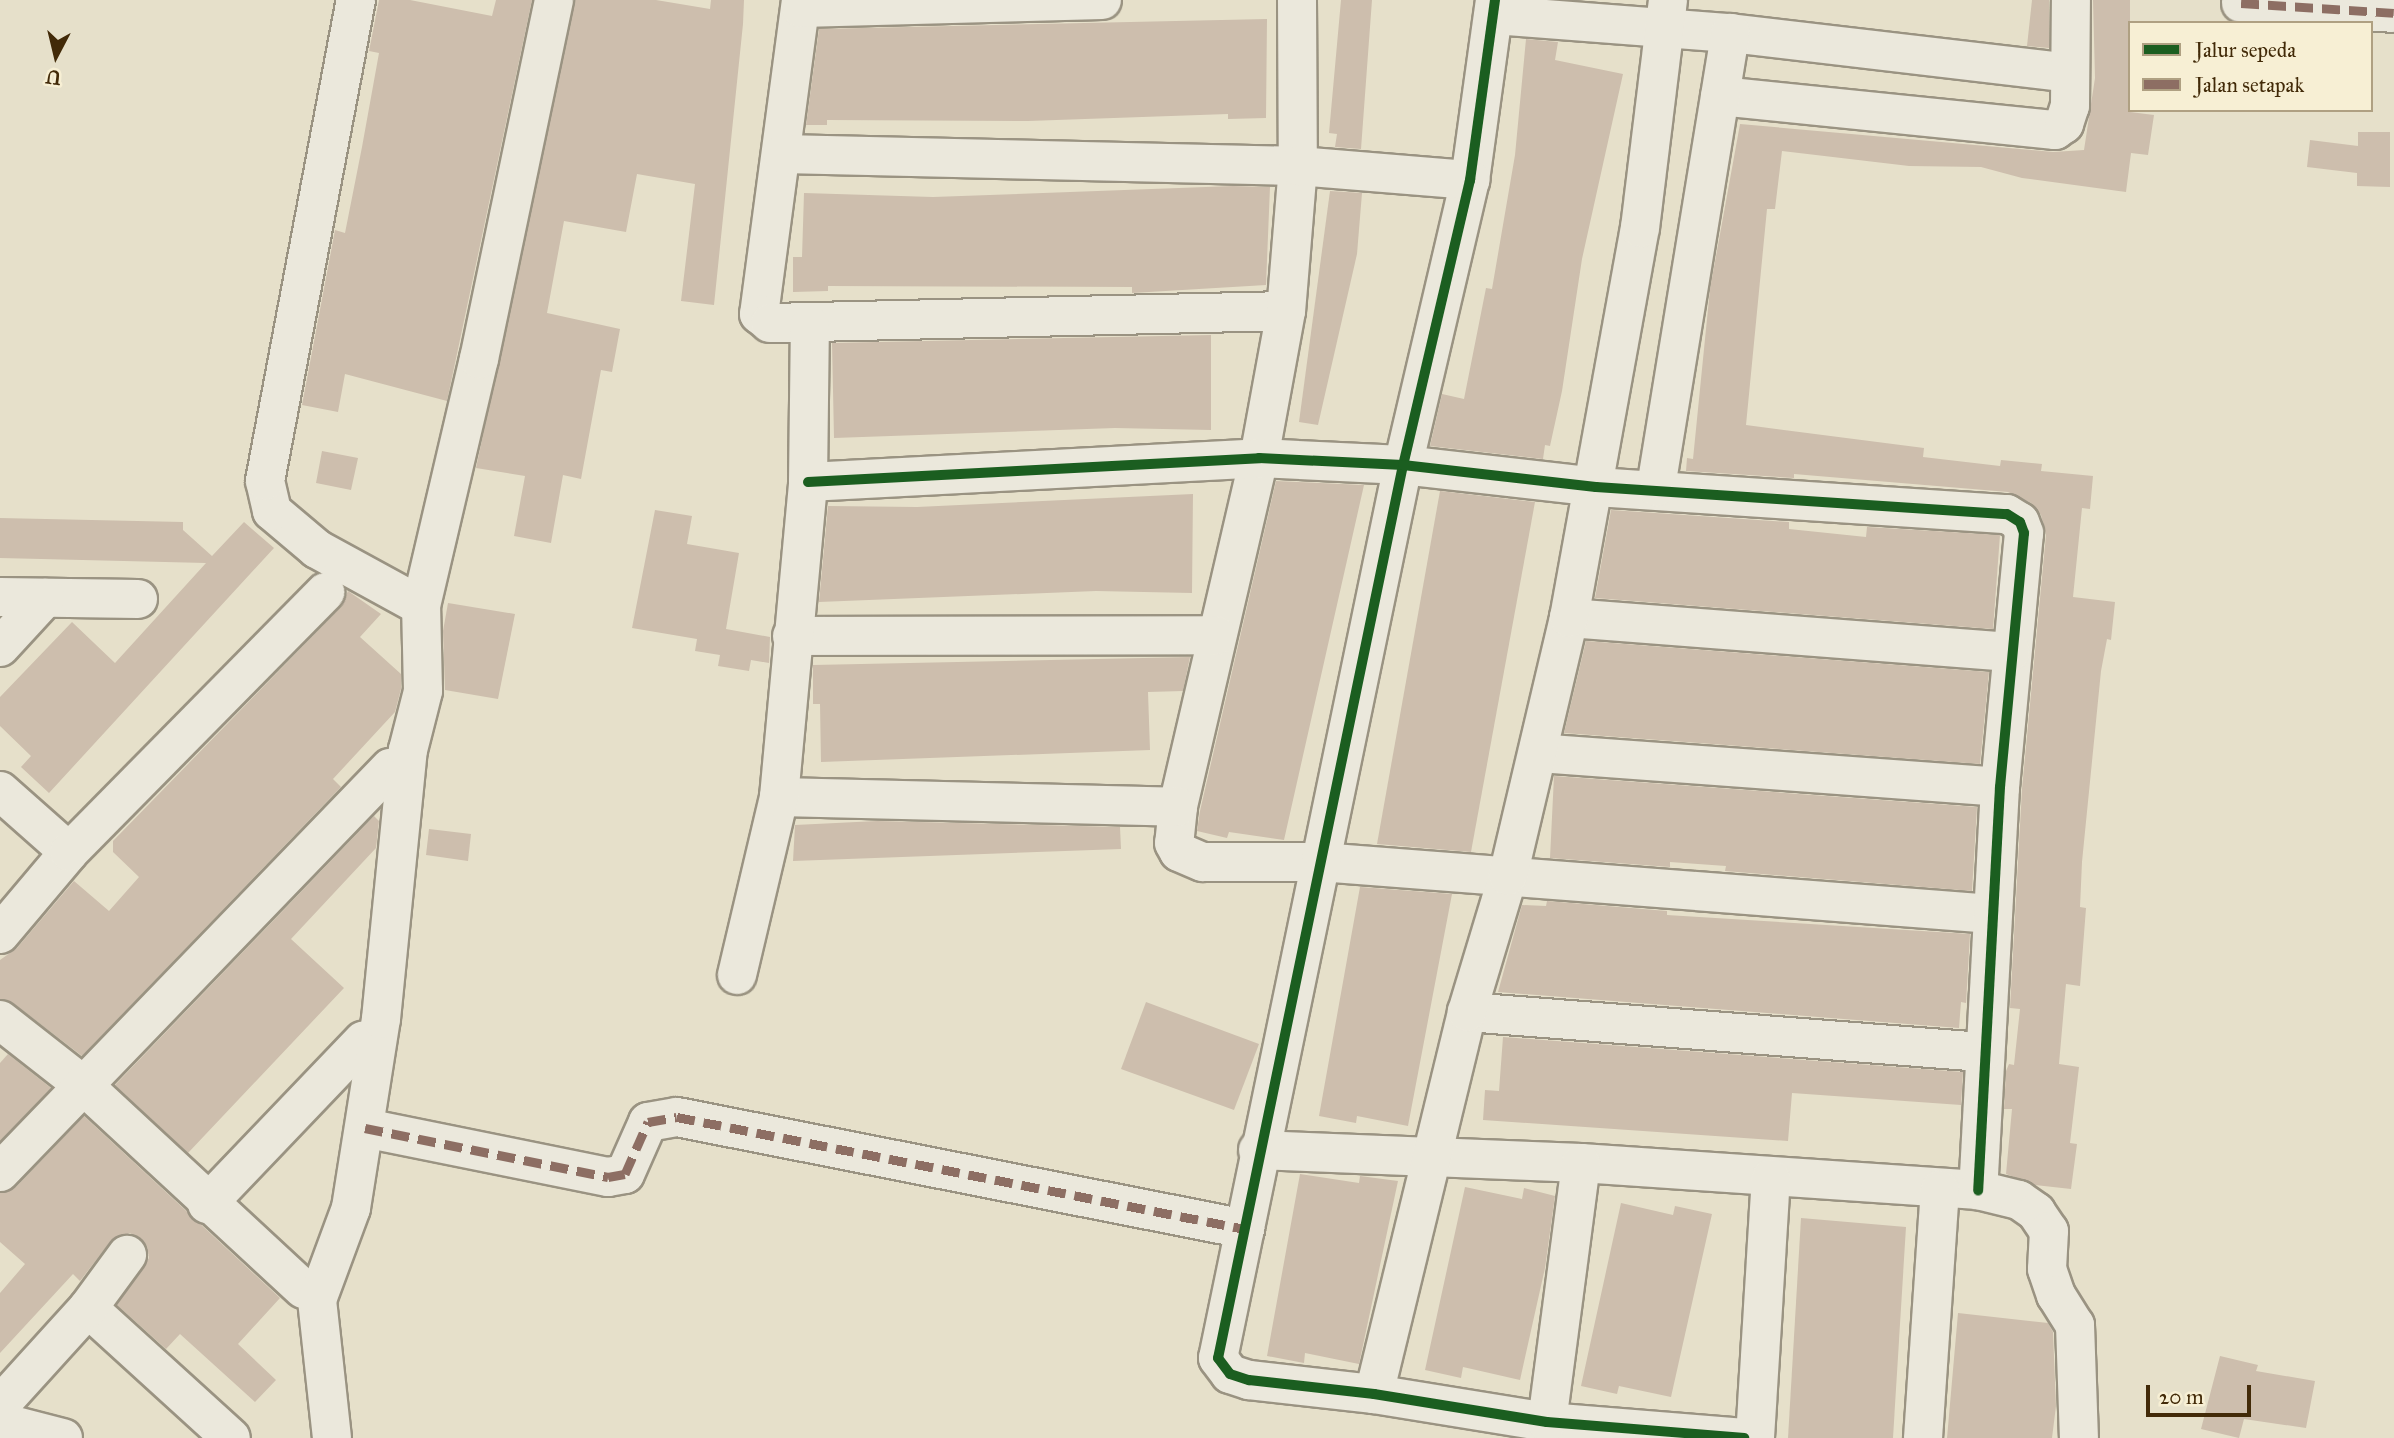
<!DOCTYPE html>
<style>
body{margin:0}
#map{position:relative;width:2394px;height:1438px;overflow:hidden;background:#e6e0ca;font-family:"IM FELL Great Primer",serif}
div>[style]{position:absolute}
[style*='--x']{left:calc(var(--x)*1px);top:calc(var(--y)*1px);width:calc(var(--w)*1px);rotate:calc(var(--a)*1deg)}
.building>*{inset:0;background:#cdbead}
.roads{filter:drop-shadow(2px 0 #9a9382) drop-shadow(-2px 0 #9a9382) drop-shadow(0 2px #9a9382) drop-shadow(0 -2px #9a9382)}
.minor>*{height:38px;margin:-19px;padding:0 19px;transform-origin:19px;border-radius:19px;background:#ebe8dc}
.quiet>*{height:9px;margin-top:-4.5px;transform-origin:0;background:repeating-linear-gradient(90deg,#8d6e63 0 18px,transparent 0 27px)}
.cycleway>*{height:10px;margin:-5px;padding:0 5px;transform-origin:5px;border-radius:5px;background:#1b5e20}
span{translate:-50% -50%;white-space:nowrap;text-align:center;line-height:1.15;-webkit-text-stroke:5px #f7efd4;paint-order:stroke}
.legend{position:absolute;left:2128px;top:21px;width:245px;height:91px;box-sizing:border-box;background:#f7efd4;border:2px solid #afa082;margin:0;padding:9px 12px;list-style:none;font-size:21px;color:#422a08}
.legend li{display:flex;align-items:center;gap:14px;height:35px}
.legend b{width:35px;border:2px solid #afa082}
.north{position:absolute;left:21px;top:21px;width:70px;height:70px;-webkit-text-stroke:5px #f7efd4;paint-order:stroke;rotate:187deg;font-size:19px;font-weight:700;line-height:28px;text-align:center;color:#422a08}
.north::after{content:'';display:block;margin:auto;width:24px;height:32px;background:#422a08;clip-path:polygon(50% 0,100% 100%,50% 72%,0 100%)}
.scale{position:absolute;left:2146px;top:1385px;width:105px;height:32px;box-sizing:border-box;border:4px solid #422a08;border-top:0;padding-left:9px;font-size:21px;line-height:24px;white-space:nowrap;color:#422a08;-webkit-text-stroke:5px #f7efd4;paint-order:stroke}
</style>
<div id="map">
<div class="building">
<div style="clip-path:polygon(379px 0,410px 0,492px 16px,496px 0,532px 0,447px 401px,345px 374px,338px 412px,302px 405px,335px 230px,345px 233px,362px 147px,379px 53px,369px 51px)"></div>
<div style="clip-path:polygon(575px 0,656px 0,710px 9px,711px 0,744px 0,743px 24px,714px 305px,681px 301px,695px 184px,637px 174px,626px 232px,564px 221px,547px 313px,620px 329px,612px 372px,601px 370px,581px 479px,563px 475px,551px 543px,514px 536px,525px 476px,476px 468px)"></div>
<div style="clip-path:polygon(1341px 0,1372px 0,1361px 149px,1335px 147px,1337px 134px,1329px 133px)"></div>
<div style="clip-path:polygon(2032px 0,2049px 0,2049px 48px,2027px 46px)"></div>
<div style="clip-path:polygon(2093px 0,2130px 0,2130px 112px,2154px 115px,2148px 155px,2131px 153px,2126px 192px,2022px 178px,1981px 167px,1909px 166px,1782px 151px,1775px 209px,1767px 209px,1746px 425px,1924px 448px,1923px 457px,2000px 466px,2001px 460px,2042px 464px,2041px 471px,2093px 476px,2090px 509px,2082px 508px,2073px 597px,2115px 602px,2111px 640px,2107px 639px,2101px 671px,2082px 862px,2080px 907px,2086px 908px,2080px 986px,2066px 984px,2059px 1064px,2079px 1067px,2070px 1143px,2077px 1144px,2071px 1189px,2035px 1185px,2006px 1174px,2012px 1109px,2004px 1109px,2006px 1071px,2009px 1064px,2014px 1065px,2020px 1009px,2010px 1008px,2022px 789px,2046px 535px,2041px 515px,2031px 503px,2008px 492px,1794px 474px,1794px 478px,1686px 471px,1687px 458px,1693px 459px,1710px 289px,1740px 124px,2053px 152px,2084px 150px,2095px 78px)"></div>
<div style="clip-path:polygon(1267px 19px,1266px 118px,1228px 119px,1228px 114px,1028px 121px,827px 120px,827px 125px,806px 125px,819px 29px)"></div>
<div style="clip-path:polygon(1526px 39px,1558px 42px,1555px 60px,1623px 74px,1582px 259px,1562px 391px,1550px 446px,1545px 445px,1543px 459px,1430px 446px,1442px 394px,1464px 399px,1486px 288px,1492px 289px,1515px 155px)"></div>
<div style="clip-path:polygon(2358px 132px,2390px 132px,2390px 187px,2357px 186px,2357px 173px,2307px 167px,2310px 140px,2358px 146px)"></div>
<div style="clip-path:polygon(1233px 186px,1270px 187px,1266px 285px,1132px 293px,1132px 287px,828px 286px,828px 291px,793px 292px,793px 257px,802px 257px,804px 193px,933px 197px)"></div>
<div style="clip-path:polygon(1330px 191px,1362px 193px,1357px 254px,1318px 425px,1299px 422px)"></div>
<div style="clip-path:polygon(1211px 335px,1211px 430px,1115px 428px,834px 438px,832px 343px)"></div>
<div style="clip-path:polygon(322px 451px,358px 458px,351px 490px,316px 483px)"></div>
<div style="clip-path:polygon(1276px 481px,1364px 485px,1284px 840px,1229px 832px,1227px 838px,1197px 831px,1200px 811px)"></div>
<div style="clip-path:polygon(1440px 491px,1535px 502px,1471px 852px,1377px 844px)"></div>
<div style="clip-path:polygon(1193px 494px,1192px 593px,1096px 591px,819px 602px,828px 506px,917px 507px)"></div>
<div style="clip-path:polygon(655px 510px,692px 516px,687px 544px,739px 553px,726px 629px,770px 637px,769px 663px,751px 660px,749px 671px,718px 666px,720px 655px,695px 651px,697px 639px,632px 628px)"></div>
<div style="clip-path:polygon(1611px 510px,1789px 522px,1789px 529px,1866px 537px,1867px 527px,2000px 535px,1993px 629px,1595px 598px)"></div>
<div style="clip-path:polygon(0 518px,183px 522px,183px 530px,212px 556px,244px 522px,274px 548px,49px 793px,21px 767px,31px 756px,0 726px,0 697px,72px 622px,115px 663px,206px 563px,0 558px)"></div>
<div style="clip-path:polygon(348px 591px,381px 614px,360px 637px,401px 674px,401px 689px,395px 712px,333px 779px,341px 787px,82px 1056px,13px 1003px,0 999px,0 960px,17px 948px,74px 881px,109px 911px,139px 877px,113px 852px,113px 841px,341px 607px)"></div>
<div style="clip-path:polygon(448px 603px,515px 614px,498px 699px,445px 690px,443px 631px)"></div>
<div style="clip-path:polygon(1586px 641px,1989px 672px,1980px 764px,1564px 733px)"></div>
<div style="clip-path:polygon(1190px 657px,1183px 691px,1148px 692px,1150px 750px,821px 762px,820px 704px,813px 704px,813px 665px)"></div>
<div style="clip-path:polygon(1554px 776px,1977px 807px,1972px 891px,1725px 871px,1726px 866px,1670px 862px,1670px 867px,1550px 858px)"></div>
<div style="clip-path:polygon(374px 816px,379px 821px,376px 848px,291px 939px,344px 988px,188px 1153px,115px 1085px)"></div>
<div style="clip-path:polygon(877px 821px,1120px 827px,1121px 849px,793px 861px,795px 825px)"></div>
<div style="clip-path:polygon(429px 829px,471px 834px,468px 861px,426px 855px)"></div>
<div style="clip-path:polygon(1360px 887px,1452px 894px,1408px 1126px,1357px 1116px,1356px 1123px,1319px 1116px)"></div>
<div style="clip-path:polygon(1547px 901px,1667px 911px,1667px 915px,1970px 934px,1966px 1003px,1961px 1002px,1959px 1028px,1498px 992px,1522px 905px,1546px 906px)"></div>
<div style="clip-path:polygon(1146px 1002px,1259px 1044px,1234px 1110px,1121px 1069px)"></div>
<div style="clip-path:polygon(1503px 1037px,1963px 1072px,1961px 1105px,1792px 1093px,1788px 1141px,1483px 1120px,1485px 1090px,1499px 1091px)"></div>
<div style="clip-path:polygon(8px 1054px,51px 1088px,0 1141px,0 1063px)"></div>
<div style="clip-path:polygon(84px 1116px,280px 1298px,238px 1344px,276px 1380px,255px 1402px,180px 1334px,166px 1349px,117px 1305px,149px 1258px,147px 1246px,130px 1233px,110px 1242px,80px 1281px,73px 1274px,0 1353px,0 1293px,25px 1264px,0 1242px,0 1193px,16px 1187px)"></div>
<div style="clip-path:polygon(1300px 1174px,1359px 1183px,1360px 1176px,1398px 1181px,1359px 1364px,1305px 1353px,1304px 1363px,1267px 1356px)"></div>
<div style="clip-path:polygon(1465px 1187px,1522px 1199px,1524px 1188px,1555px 1196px,1545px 1268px,1520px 1380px,1463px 1367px,1461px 1378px,1425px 1370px)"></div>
<div style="clip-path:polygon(1621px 1203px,1673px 1215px,1675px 1206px,1712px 1214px,1671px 1397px,1619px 1386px,1617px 1394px,1581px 1386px)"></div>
<div style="clip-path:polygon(1801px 1218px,1906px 1227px,1893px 1438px,1788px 1438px)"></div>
<div style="clip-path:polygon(1958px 1313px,2048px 1323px,2053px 1332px,2056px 1406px,2052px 1438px,1947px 1438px)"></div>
<div style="clip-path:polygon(2220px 1356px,2258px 1365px,2256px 1371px,2315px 1381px,2306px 1428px,2244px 1419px,2239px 1438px,2201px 1429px)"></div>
</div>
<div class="roads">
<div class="minor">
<div style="--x:801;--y:0;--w:317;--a:97.6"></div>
<div style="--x:759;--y:314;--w:14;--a:39"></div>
<div style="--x:770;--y:323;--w:516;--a:-1.33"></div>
<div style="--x:1297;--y:0;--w:166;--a:89.7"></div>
<div style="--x:1298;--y:166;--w:145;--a:94.7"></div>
<div style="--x:1286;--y:311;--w:149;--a:100.4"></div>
<div style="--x:1259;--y:458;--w:358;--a:103.1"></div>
<div style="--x:1178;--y:807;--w:36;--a:96"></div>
<div style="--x:1174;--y:843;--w:10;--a:61"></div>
<div style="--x:1179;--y:852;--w:26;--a:23"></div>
<div style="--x:1203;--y:862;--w:117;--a:0"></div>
<div style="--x:1320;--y:862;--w:674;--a:4.42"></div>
<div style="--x:1495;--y:0;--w:182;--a:97.9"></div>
<div style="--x:1470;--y:180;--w:293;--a:103.2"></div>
<div style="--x:1403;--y:465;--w:912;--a:101.7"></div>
<div style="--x:1218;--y:1358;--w:20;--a:53"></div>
<div style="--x:1230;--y:1374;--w:20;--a:18"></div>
<div style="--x:1249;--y:1380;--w:126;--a:6.4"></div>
<div style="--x:1374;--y:1394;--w:175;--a:9.2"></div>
<div style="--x:1547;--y:1422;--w:198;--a:4.6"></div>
<div style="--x:2241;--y:3;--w:153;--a:3.7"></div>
<div style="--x:801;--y:8;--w:301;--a:-1.5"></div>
<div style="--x:1494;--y:15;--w:237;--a:4.4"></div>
<div style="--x:1730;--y:33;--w:342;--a:6.7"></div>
<div style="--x:1720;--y:96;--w:337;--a:5.8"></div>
<div style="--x:2055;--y:130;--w:11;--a:-34"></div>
<div style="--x:2064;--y:124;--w:19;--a:-72"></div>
<div style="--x:2070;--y:106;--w:106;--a:-89.5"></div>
<div style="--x:783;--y:154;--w:515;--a:1.33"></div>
<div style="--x:1298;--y:166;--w:173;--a:4.7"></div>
<div style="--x:808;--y:482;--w:452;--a:-3"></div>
<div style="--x:1259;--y:458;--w:144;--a:2.8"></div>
<div style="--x:1403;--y:465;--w:194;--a:6.5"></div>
<div style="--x:1596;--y:487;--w:412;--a:3.8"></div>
<div style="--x:2007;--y:514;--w:15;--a:32"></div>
<div style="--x:2020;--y:522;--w:12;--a:70"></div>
<div style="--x:2024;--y:533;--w:255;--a:95.4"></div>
<div style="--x:2000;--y:787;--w:404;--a:93.1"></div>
<div style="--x:1656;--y:487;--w:460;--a:-80.7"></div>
<div style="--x:0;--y:597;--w:138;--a:0.8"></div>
<div style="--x:421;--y:606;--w:254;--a:-76.8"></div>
<div style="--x:479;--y:359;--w:367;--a:-78.2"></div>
<div style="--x:1569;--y:618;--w:443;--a:4.4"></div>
<div style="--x:792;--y:636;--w:425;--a:-0.1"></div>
<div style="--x:0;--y:647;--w:67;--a:-47.4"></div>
<div style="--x:1538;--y:753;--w:463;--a:4.2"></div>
<div style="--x:0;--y:791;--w:92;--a:41.5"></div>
<div style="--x:779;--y:797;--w:399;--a:1.4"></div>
<div style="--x:0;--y:934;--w:107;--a:-49.9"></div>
<div style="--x:69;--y:852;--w:365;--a:-45.4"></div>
<div style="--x:737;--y:975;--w:183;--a:-76.7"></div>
<div style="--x:779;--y:797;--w:316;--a:-84.7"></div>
<div style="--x:808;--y:482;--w:157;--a:-89.3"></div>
<div style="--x:1467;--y:1012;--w:517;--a:4.44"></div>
<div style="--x:0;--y:1020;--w:105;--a:38.1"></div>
<div style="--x:83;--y:1085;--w:300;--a:42.8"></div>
<div style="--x:365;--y:1128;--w:248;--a:11.4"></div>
<div style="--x:608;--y:1177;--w:17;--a:-10"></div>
<div style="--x:625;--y:1174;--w:57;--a:-66.1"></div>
<div style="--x:648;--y:1122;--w:29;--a:-10"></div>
<div style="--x:677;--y:1117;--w:579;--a:11.15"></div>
<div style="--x:1258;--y:1150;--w:323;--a:2.3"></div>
<div style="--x:1581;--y:1163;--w:398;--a:3.9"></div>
<div style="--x:1978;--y:1190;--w:42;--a:13.7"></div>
<div style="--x:2019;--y:1200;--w:21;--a:35"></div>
<div style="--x:2036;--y:1212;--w:23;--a:56"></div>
<div style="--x:2049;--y:1231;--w:38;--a:93"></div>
<div style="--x:2047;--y:1269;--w:28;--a:71"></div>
<div style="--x:2056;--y:1295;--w:36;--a:58"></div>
<div style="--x:2075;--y:1325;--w:113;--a:88"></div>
<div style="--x:0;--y:1172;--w:562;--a:-46.01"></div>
<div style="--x:207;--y:1204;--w:226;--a:-46.3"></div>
<div style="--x:88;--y:1308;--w:193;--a:42.3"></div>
<div style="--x:1374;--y:1394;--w:393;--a:-76.3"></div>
<div style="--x:1467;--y:1012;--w:142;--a:-73.2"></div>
<div style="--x:1508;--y:876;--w:265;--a:-76.7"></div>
<div style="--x:1569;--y:618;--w:396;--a:-79.7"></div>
<div style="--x:1640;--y:228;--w:230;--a:-83"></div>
<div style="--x:0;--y:1405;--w:131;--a:-47.8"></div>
<div style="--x:88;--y:1308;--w:66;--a:-53.7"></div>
<div style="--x:0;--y:1422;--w:65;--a:14.3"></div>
<div style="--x:1547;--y:1422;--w:261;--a:-82.5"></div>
<div style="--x:332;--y:1438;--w:139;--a:-96.2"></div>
<div style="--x:317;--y:1300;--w:98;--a:-69.7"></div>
<div style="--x:351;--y:1208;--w:191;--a:-81"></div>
<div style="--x:381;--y:1019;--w:270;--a:-84.3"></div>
<div style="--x:408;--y:750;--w:61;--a:-75.7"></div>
<div style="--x:423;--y:691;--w:85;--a:-91.3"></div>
<div style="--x:421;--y:606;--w:119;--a:-151.3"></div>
<div style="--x:317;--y:549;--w:59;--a:-139.8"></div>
<div style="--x:272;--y:511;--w:31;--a:-103"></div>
<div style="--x:265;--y:481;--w:490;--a:-79.3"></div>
<div style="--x:1755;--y:1438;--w:260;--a:-86.5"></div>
<div style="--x:1923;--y:1438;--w:249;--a:-86.1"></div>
</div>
</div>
<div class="quiet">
<div style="--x:2241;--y:3;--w:153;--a:3.7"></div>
<div style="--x:365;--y:1128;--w:248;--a:11.4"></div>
<div style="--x:608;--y:1177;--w:17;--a:-10"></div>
<div style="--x:625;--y:1174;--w:57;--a:-66.1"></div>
<div style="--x:648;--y:1122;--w:29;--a:-10"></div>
<div style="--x:677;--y:1117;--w:579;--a:11.15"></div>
</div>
<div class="cycleway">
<div style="--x:1495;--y:0;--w:182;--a:97.9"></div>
<div style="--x:1470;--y:180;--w:293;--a:103.2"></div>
<div style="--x:1403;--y:465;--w:912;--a:101.7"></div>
<div style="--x:1218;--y:1358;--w:20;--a:53"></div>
<div style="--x:1230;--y:1374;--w:20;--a:18"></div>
<div style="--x:1249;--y:1380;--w:126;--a:6.4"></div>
<div style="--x:1374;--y:1394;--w:175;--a:9.2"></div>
<div style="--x:1547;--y:1422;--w:198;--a:4.6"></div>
<div style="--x:808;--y:482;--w:452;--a:-3"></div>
<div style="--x:1259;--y:458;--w:144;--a:2.8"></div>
<div style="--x:1403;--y:465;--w:194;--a:6.5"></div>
<div style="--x:1596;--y:487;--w:412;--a:3.8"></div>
<div style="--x:2007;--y:514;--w:15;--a:32"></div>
<div style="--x:2020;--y:522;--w:12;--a:70"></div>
<div style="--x:2024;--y:533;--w:255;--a:95.4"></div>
<div style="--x:2000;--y:787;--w:404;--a:93.1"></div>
</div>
<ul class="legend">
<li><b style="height:9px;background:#1b5e20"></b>Jalur sepeda</li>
<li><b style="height:9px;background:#8d6e63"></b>Jalan setapak</li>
</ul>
<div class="north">U</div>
<div class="scale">20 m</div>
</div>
